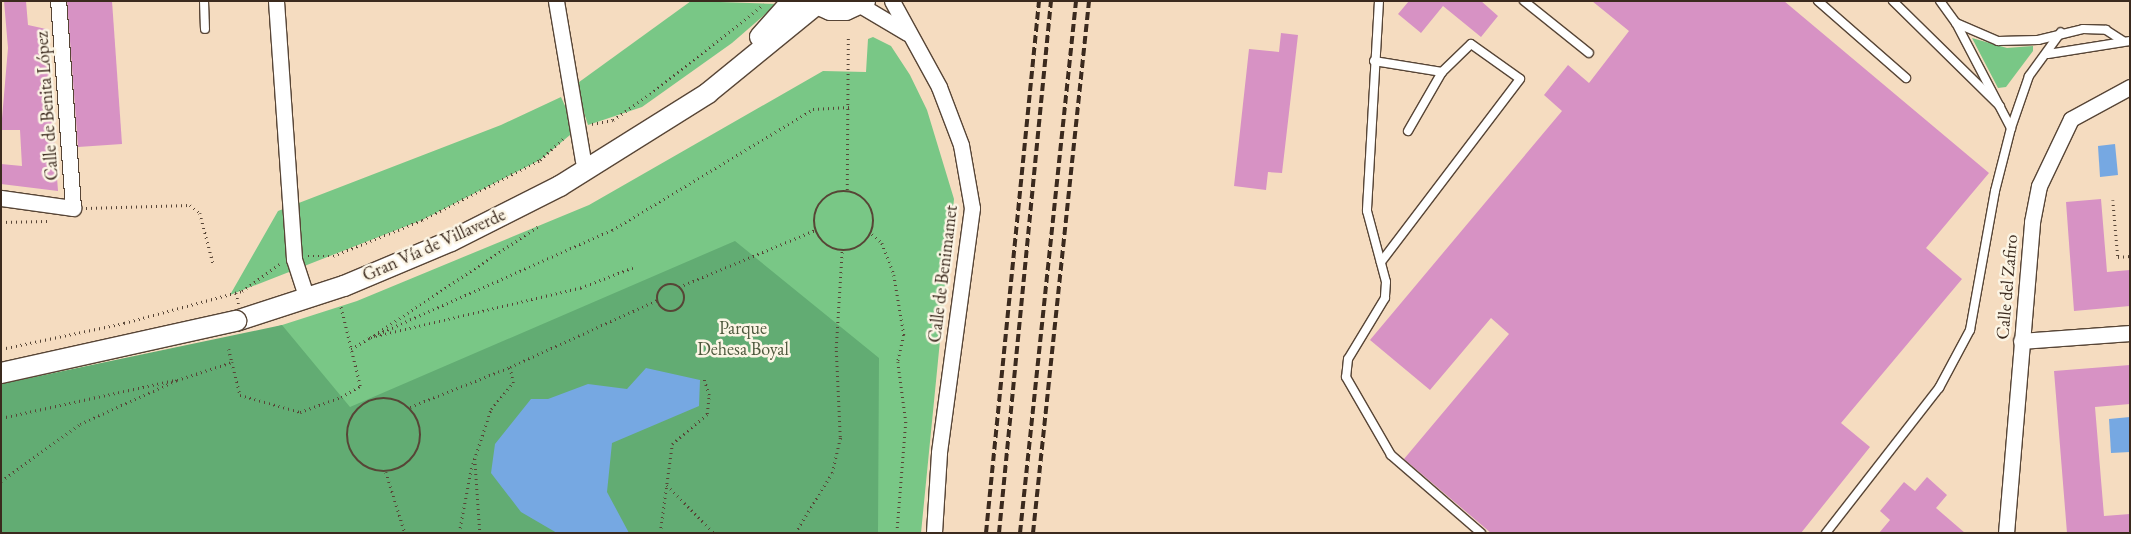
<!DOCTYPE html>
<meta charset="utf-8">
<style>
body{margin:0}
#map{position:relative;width:2131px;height:534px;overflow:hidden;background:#f5dcc0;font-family:"EB Garamond",serif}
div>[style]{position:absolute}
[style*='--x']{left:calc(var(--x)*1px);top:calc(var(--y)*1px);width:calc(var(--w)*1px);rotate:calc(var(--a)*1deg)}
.green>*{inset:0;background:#79c786}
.forest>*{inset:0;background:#62ac73}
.water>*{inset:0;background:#76a8e2}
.building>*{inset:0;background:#d792c4}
.path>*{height:2.5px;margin-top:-1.25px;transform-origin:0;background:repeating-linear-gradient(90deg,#574536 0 1px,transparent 0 5px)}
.path>.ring{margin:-1.25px;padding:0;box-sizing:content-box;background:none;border:2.5px solid #574536;border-radius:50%}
.roads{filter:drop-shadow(1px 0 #574536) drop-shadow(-1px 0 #574536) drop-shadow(0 1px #574536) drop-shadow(0 -1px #574536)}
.service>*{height:8px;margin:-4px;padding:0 4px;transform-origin:4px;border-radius:4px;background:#fff}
.minor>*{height:15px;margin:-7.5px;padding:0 7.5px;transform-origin:7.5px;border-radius:7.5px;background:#fff}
.tertiary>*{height:20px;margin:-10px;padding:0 10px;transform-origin:10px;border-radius:10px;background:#fff}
.rail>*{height:4px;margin-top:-2px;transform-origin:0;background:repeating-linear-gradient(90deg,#3b2a1e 0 8px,transparent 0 12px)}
.path-bridge>*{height:2.5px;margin-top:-1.25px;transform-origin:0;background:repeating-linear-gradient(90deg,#574536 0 1px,transparent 0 5px)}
.bridges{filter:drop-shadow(1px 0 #574536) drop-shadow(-1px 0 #574536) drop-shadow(0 1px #574536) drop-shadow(0 -1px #574536)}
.tertiary-bridge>*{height:20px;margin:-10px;padding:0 10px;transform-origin:10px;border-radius:10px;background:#fff}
span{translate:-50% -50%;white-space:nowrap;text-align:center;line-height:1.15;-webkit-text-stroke:5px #fcf5e5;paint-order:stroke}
.street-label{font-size:18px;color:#3b2a1e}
.park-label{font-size:18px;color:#4e593d}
.frame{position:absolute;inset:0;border:2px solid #3b2a1e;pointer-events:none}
</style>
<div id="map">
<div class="green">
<div style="clip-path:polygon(691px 1px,777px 4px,732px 43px,642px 107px,588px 125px,575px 85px)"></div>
<div style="clip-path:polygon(873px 37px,891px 46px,910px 75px,927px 110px,954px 199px,921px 533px,1px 533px,217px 346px,357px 301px,589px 205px,823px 71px,866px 72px,868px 39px)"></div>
<div style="clip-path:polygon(1972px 38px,2007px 48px,2033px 46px,2033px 51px,2006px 87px,1998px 88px)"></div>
<div style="clip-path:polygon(561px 97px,576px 130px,540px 160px,422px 220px,230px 295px,278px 211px,501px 125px)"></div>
</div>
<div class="forest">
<div style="clip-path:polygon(735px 241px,879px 358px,878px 533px,1px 533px,1px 384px,282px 325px,350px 407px)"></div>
</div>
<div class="water">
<div style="clip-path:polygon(2115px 144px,2118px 175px,2100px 177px,2098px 146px)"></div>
<div style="clip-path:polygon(646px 368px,700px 380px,699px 406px,612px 443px,607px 492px,629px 533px,557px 533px,521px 512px,491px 473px,495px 444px,531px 399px,548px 399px,588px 384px,627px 389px)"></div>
<div style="clip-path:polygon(2130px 417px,2130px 452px,2111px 453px,2109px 419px)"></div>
</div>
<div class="building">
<div style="clip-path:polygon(4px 1px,26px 1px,28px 25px,46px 29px,58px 191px,1px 184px,1px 164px,22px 166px,20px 130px,1px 130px,8px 48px)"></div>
<div style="clip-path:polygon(67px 1px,112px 1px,122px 144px,78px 147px)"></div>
<div style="clip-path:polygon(1409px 1px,1481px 1px,1498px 16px,1481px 37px,1443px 6px,1421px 33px,1398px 14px)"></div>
<div style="clip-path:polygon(1592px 1px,1784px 1px,1989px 173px,1926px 248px,1962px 279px,1841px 423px,1870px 447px,1801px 533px,1491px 533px,1404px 459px,1509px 334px,1491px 318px,1430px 390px,1370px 340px,1562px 111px,1544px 95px,1568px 65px,1589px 83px,1629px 31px)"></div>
<div style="clip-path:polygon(1281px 33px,1298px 35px,1282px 173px,1268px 172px,1266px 190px,1234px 186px,1249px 49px,1279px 52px)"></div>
<div style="clip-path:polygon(2101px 199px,2107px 272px,2130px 270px,2130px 306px,2074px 311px,2066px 202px)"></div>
<div style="clip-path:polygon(2130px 365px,2130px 404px,2095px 407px,2104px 516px,2130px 514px,2130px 533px,2067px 533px,2054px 371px)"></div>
<div style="clip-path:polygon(1927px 477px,1947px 495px,1936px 508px,1965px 533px,1879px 533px,1890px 520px,1880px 511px,1904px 482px,1915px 491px)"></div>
</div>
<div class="path">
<div style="--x:2044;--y:1;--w:2;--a:90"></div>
<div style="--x:592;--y:124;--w:21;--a:-11"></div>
<div style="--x:613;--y:120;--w:45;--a:-35.1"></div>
<div style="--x:650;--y:94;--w:145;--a:-38.3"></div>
<div style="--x:847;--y:190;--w:155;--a:-89.6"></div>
<div class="ring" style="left:814px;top:191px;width:57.5px;height:57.5px"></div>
<div style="--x:2113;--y:200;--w:57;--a:85"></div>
<div style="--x:2118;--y:257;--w:12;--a:-5"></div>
<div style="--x:86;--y:208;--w:104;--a:-1.7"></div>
<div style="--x:190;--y:205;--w:13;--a:39"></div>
<div style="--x:200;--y:213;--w:52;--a:75.4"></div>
<div style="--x:1;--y:222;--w:46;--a:-1.2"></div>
<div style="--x:872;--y:234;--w:13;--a:42"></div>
<div style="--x:882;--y:243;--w:34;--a:69"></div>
<div style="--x:894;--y:275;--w:61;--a:80.5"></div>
<div style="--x:904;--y:335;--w:28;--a:103"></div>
<div style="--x:898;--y:362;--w:61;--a:82.4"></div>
<div style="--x:906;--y:422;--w:111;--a:94.6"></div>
<div style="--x:308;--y:256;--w:25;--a:0"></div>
<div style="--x:333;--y:256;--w:96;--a:-22"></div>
<div style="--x:422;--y:220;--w:132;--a:-27"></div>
<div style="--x:540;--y:160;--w:34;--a:-43"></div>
<div style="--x:633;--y:268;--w:56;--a:159"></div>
<div style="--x:581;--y:288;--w:218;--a:166.7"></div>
<div style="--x:369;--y:338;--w:266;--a:-24"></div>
<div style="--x:612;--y:230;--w:235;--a:-31"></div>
<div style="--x:813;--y:109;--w:36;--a:-3"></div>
<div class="ring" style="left:657px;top:284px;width:25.5px;height:25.5px"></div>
<div style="--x:679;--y:287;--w:147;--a:-22.7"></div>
<div style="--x:242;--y:291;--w:48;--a:-35.7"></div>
<div style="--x:374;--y:335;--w:196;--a:-33.5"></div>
<div style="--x:229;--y:349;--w:13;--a:77"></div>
<div style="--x:351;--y:349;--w:21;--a:-31"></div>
<div class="ring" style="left:347px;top:398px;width:71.5px;height:71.5px"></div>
<div style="--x:410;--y:407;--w:108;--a:-21.8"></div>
<div style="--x:1;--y:418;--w:178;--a:-12.3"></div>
<div style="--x:475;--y:459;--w:74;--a:86.1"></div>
<div style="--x:386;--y:472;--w:64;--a:72.7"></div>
<div style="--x:1;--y:481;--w:97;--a:-35.8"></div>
<div style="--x:80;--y:424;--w:107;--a:-24.4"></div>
<div style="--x:177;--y:380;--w:58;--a:-18.1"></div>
<div style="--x:232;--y:362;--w:34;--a:76"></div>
<div style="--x:240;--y:395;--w:62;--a:15.8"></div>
<div style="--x:300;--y:412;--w:44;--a:-20.1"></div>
<div style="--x:341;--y:397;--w:22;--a:-30"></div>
<div style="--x:360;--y:386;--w:84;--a:-103.7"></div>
<div style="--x:667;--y:485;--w:67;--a:45.6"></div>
<div style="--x:459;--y:533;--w:65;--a:-79.4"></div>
<div style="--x:471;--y:469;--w:63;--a:-71.6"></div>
<div style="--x:491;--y:409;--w:34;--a:-50"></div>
<div style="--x:513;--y:383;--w:16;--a:-101"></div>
<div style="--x:510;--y:367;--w:162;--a:-24.5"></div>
<div style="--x:660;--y:533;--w:90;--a:-82.3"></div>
<div style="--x:672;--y:444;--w:46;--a:-40.6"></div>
<div style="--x:707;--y:414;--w:19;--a:-84"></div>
<div style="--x:709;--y:395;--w:19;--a:-108"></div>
<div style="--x:795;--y:533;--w:70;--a:-58.3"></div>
<div style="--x:832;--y:473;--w:37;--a:-77"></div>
<div style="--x:840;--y:437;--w:89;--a:-92.6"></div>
<div style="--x:836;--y:348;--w:97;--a:-86.5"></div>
</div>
<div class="roads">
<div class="service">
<div style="--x:204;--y:1;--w:28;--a:88"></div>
<div style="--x:1379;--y:1;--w:210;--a:93.3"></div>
<div style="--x:1367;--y:211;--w:73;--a:75"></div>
<div style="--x:1386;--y:282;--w:16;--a:94"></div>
<div style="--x:1385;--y:298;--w:71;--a:121.2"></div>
<div style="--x:1348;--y:359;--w:18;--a:96"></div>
<div style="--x:1346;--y:377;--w:90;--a:60"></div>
<div style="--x:1391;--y:455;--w:119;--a:40.9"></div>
<div style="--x:1524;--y:1;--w:83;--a:38.7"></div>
<div style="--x:1818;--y:1;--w:117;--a:41.2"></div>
<div style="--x:1893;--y:1;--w:150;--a:44.5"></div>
<div style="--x:1940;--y:1;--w:27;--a:54"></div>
<div style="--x:1956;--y:23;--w:119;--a:62.4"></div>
<div style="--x:1956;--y:23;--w:46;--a:23.2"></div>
<div style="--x:1998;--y:41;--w:40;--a:-1.4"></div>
<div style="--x:2038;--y:40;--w:46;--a:-13.7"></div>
<div style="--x:2083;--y:29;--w:23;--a:2"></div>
<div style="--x:2106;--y:30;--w:20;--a:33"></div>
<div style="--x:2048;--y:54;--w:83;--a:-9"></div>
<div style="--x:1374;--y:61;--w:69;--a:9.2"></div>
<div style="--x:1442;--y:72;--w:40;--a:-44"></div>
<div style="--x:1471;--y:44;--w:60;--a:35.5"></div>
<div style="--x:1520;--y:79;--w:230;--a:127.2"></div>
<div style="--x:1408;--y:131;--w:68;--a:-60"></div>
<div style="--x:1826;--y:533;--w:184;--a:-52.1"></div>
<div style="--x:1939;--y:388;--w:66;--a:-61.9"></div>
<div style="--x:1970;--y:330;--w:141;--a:-79.8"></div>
<div style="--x:1995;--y:191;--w:65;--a:-75.7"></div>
<div style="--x:2011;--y:128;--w:55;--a:-70.9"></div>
<div style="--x:2029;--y:76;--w:54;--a:-54"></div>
</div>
<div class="minor">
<div style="--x:276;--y:1;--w:259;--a:86"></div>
<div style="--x:294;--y:259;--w:33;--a:72"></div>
<div style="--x:556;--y:1;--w:162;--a:80.4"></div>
<div style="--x:892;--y:1;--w:98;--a:61.3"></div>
<div style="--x:939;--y:87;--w:62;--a:69.2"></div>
<div style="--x:961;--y:145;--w:64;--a:80.1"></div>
<div style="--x:972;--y:208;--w:247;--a:97.7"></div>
<div style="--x:939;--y:453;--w:80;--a:93.6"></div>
<div style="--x:860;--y:5;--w:55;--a:30.8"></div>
<div style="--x:1;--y:198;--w:73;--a:7.9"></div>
<div style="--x:73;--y:208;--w:208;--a:-94.1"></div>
<div style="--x:2021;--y:341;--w:109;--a:-4.2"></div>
<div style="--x:2006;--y:533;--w:312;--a:-85.2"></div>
<div style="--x:2032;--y:222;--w:37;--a:-79"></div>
<div style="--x:2039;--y:186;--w:74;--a:-64.5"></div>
<div style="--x:2071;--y:119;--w:67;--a:-28.5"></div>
</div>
<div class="tertiary">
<div style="--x:810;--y:1;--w:22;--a:24"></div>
<div style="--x:830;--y:10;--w:16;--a:0"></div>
<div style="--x:846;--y:10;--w:21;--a:-25"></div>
<div style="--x:760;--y:37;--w:48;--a:-48.4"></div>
<div style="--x:236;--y:321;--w:114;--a:-18"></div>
<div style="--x:344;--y:286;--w:116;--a:-22.8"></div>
<div style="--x:451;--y:241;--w:122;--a:-26.8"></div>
<div style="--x:560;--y:186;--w:175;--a:-32.1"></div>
<div style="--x:708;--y:93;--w:139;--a:-39.2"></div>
</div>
</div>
<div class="rail">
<div style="--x:986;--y:533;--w:535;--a:-84.31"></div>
<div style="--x:999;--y:533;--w:535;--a:-84.42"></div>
<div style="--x:1020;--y:533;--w:535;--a:-83.99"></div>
<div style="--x:1033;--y:533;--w:535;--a:-83.99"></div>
</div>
<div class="path-bridge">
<div style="--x:236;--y:293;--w:11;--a:75"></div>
<div style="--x:1;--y:349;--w:126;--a:-11.9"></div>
<div style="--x:124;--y:323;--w:122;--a:-15.2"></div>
</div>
<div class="bridges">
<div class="tertiary-bridge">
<div style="--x:1;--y:373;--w:241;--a:-12.5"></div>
</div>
</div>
<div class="street-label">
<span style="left:47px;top:106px;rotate:-94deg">Calle de Benita López</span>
<span style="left:434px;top:245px;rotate:-24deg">Gran Vía de Villaverde</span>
<span style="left:943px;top:274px;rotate:-83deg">Calle de Benimamet</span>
<span style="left:2007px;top:287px;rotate:-85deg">Calle del Zafiro</span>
</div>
<div class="park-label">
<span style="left:743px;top:339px">Parque<br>Dehesa Boyal</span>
</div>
<div class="frame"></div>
</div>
